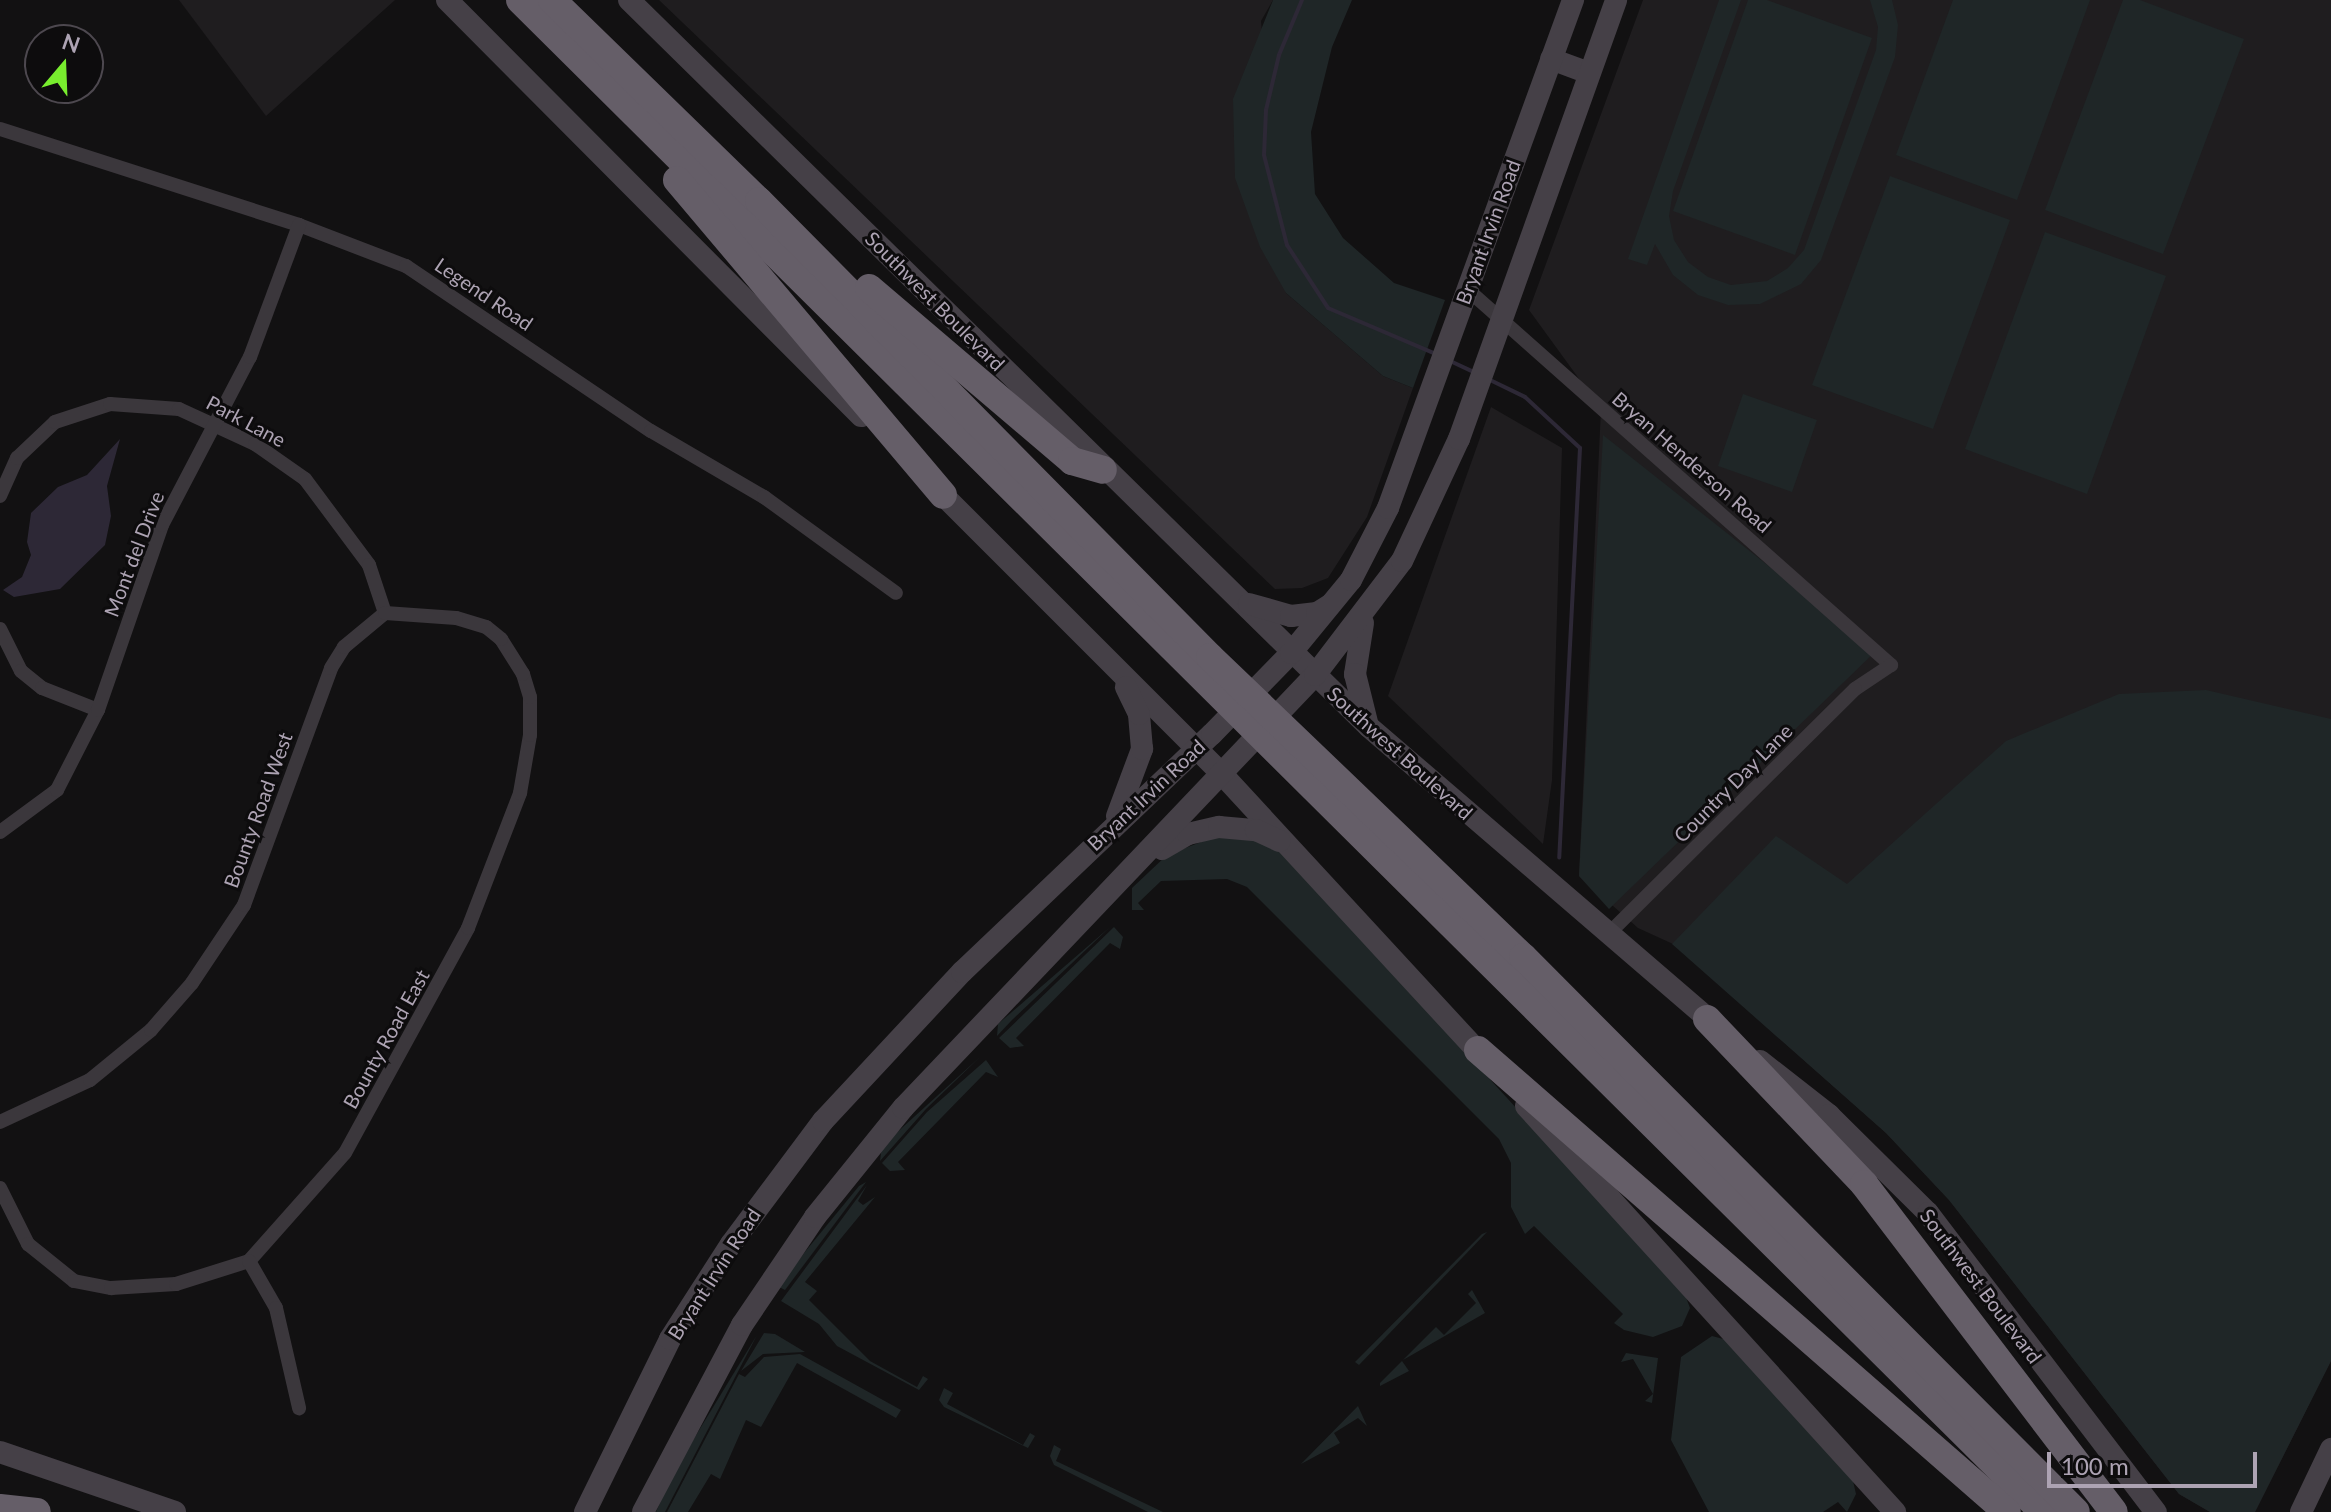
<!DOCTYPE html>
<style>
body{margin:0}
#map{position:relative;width:2331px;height:1512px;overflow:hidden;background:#121112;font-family:Lato,sans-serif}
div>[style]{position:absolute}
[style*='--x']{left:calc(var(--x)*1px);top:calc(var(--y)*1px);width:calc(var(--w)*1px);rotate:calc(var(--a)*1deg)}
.built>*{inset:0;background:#1f1d1f}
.green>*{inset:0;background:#1f2627}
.water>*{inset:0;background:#2d2836}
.stream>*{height:4px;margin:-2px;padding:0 2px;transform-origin:2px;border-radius:2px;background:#2d2836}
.street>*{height:14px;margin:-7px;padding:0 7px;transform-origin:7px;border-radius:7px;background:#3b373c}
.secondary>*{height:22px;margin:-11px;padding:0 11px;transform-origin:11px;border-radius:11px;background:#454047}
.highway>*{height:28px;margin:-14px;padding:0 14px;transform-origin:14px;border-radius:14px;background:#655e68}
span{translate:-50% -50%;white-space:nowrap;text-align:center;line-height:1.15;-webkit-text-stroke:6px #0d0c0d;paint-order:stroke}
.street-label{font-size:20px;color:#ada3b3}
.north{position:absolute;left:24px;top:24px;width:80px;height:80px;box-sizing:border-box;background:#0d0c0d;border:2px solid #4d484f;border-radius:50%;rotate:19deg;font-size:22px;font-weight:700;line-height:32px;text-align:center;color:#ada3b3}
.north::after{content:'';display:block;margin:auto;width:28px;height:36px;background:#78ed2e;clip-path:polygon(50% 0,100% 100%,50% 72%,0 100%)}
.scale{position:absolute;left:2047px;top:1452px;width:210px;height:36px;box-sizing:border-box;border:4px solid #ada3b3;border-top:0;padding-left:10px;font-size:24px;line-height:28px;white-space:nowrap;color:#ada3b3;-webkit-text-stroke:6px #0d0c0d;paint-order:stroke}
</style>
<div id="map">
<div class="built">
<div style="clip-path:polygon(179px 0,395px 0,266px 116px)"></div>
<div style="clip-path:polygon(659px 0,1273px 0,1261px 21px,1286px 293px,1383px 376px,1413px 388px,1367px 517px,1328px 578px,1302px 588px,1275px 589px)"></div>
<div style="clip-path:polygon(1643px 0,2331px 0,2331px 1361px,2255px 1512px,2210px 1512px,2179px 1494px,1949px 1200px,1886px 1133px,1673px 944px,1638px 928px,1579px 876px,1601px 409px,1529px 310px)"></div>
<div style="clip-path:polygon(1491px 407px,1562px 448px,1552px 780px,1543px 844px,1388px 696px)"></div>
</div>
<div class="green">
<div style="clip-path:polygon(1273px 0,1352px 0,1332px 47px,1311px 132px,1315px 194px,1343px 238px,1394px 283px,1445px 300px,1413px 388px,1383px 376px,1286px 293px,1260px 247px,1235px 178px,1233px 99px)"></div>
<div style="clip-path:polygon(1719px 0,1741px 0,1673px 191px,1669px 216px,1674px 240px,1688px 262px,1708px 277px,1731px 285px,1767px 281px,1788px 268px,1804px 250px,1876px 50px,1878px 27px,1870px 0,1892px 0,1898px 25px,1895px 57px,1821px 260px,1801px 284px,1760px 304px,1728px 305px,1698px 295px,1673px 275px,1655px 244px,1647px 265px,1628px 259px)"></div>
<div style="clip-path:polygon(1748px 0,1767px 0,1872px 38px,1795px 255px,1673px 211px)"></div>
<div style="clip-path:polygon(1953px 0,2090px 0,2017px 200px,1896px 155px)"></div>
<div style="clip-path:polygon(2123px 0,2140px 0,2244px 39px,2163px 254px,2045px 210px)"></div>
<div style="clip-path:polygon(1890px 176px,2010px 220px,1933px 429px,1812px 385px)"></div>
<div style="clip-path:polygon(2045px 232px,2166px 276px,2087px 494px,1965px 449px)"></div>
<div style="clip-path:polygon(1743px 394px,1817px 420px,1792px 492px,1718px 466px)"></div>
<div style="clip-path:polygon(1603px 435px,1876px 651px,1609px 909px,1579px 876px)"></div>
<div style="clip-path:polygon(2206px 690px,2331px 719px,2331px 1361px,2255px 1512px,2210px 1512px,2179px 1494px,1949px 1200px,1886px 1133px,1672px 944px,1776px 836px,1847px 884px,2006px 741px,2119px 694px)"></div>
<div style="clip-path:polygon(1222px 834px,1268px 843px,1288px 858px,1684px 1292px,1690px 1308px,1682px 1326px,1653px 1337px,1624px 1330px,1614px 1323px,1623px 1314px,1534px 1226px,1525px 1234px,1511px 1207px,1511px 1163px,1499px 1139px,1247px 887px,1227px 879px,1161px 881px,1138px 903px,1144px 910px,1132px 910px,1132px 888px,1167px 855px)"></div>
<div style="clip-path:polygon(1110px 927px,1012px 1020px,997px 1036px,998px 1024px)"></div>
<div style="clip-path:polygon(1114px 927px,1123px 937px,1120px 949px,1110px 943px,1016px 1038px,1024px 1046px,1010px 1048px,999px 1038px)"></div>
<div style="clip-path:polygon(981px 1056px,926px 1109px,880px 1161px,882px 1146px)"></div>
<div style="clip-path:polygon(986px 1060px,998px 1077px,986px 1072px,898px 1162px,905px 1170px,890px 1171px,882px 1163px,927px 1112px)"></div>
<div style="clip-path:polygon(866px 1182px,785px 1290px,777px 1286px,859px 1186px)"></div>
<div style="clip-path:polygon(867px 1185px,858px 1201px,863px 1205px,875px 1197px,805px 1282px,817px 1291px,809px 1300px,870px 1361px,917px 1387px,923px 1376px,928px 1379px,919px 1390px,837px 1346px,819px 1324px,781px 1301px)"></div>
<div style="clip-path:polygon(1487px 1232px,1359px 1365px,1355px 1362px,1482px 1234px)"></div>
<div style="clip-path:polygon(1472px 1290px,1485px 1313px,1403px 1360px,1436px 1327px,1444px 1335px,1476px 1303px,1468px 1294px)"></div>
<div style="clip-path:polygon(764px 1333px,775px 1334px,805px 1352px,763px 1354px,741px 1371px)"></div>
<div style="clip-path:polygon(757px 1335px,665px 1512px,656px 1512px,673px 1473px)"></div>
<div style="clip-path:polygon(1712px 1336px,1727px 1340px,1853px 1481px,1856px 1494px,1847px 1512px,1838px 1502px,1823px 1512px,1709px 1512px,1671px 1440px,1681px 1357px)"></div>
<div style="clip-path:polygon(1626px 1353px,1658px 1358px,1652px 1403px,1645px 1401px,1653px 1394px,1633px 1359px,1621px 1362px)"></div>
<div style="clip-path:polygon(800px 1354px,901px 1410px,896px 1418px,797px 1363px,761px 1427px,746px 1420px,720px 1479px,711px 1474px,688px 1512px,667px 1512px,739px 1374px,745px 1377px,764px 1357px)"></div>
<div style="clip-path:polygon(1402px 1361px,1409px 1371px,1380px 1386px,1380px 1383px)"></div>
<div style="clip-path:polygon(944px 1388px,953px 1393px,947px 1404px,1023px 1445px,1030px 1433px,1035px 1436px,1028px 1448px,944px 1407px,939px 1400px)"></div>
<div style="clip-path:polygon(1358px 1406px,1367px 1426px,1358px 1418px,1334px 1433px,1340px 1443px,1301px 1464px)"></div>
<div style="clip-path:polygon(1054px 1445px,1061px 1449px,1056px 1461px,1163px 1512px,1148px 1512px,1054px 1465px,1050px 1456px)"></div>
</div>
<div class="water">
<div style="clip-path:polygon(120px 439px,107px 486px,111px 516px,105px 545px,60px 589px,14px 597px,3px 590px,22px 577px,31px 555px,27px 542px,31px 513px,58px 487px,87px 475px)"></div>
</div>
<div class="stream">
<div style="--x:1302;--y:0;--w:60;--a:112.7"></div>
<div style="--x:1279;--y:55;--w:57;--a:103.3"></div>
<div style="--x:1266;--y:110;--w:45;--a:92.5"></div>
<div style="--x:1264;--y:155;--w:93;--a:75.7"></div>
<div style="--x:1287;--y:245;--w:75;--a:56.9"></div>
<div style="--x:1328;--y:308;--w:117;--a:23.1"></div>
<div style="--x:1448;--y:360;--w:31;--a:25"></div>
<div style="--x:1488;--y:379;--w:41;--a:25.9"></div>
<div style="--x:1525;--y:397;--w:75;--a:42.8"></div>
<div style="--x:1580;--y:448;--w:410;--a:92.9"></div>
</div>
<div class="street">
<div style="--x:0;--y:129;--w:314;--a:17.8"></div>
<div style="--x:299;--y:225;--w:115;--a:21"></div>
<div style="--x:406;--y:266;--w:295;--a:34"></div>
<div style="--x:651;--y:431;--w:131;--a:30.3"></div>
<div style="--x:764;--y:497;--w:163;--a:36"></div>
<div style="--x:1467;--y:289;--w:567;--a:41.57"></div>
<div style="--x:1891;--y:665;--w:43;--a:146.3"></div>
<div style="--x:1855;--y:689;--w:349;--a:135.2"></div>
<div style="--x:0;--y:496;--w:42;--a:-65.9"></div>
<div style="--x:17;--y:458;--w:52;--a:-43.5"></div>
<div style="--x:55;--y:422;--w:58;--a:-18.1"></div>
<div style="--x:110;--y:404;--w:69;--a:4.1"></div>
<div style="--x:179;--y:409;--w:84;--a:24.7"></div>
<div style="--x:255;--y:444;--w:61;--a:35"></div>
<div style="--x:305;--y:479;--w:107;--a:53.3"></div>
<div style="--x:369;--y:565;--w:51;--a:71.6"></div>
<div style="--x:0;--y:629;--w:47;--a:63.4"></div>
<div style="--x:21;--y:671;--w:27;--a:39"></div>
<div style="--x:42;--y:688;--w:60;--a:21.4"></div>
<div style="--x:0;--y:832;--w:71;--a:-36.4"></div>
<div style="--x:57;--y:790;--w:90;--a:-62.9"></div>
<div style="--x:98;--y:710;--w:196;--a:-70.9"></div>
<div style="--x:162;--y:525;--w:190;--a:-62.4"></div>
<div style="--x:250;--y:357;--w:141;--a:-69.6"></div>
<div style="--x:0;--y:1122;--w:99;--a:-25"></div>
<div style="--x:90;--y:1080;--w:79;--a:-39.3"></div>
<div style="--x:151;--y:1030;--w:62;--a:-48.9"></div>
<div style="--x:192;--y:983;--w:94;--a:-56.3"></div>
<div style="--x:244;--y:905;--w:252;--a:-69.8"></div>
<div style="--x:331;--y:668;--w:25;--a:-58"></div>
<div style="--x:344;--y:647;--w:53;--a:-39.7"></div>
<div style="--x:0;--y:1188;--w:63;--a:63.4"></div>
<div style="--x:28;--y:1244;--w:59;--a:38.8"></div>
<div style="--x:74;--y:1281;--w:38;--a:11"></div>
<div style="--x:111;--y:1288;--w:65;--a:-3.5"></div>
<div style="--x:176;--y:1284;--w:77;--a:-17.5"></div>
<div style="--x:249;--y:1261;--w:144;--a:-48.4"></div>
<div style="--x:345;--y:1153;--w:256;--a:-61.3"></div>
<div style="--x:468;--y:928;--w:145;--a:-68.9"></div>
<div style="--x:520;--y:793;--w:59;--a:-80.2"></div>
<div style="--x:530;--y:735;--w:38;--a:-90"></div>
<div style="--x:530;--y:697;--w:24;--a:-107"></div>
<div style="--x:523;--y:674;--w:41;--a:-122.2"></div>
<div style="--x:501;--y:639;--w:19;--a:-141"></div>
<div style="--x:486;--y:627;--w:31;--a:-163"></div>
<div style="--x:456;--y:618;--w:71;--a:-176"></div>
<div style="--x:249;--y:1261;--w:54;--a:60.1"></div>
<div style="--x:276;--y:1308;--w:103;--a:77"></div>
</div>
<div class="secondary">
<div style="--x:447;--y:0;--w:587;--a:45.14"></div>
<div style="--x:629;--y:0;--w:1037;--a:44.49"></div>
<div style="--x:1369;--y:727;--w:460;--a:40.7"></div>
<div style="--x:1551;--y:59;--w:40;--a:20.2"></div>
<div style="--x:932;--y:484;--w:409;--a:45"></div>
<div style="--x:1221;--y:773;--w:393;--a:47.3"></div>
<div style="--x:1249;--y:604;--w:44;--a:15.9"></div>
<div style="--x:1291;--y:616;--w:26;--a:-7"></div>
<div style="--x:1317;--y:613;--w:15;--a:-32"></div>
<div style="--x:1363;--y:623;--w:52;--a:98.9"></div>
<div style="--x:1355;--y:674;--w:49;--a:76"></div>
<div style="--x:1117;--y:816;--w:72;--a:-69.5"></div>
<div style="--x:1142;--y:749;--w:35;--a:-95"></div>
<div style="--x:1139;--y:714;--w:30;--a:-116"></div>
<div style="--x:1162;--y:849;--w:30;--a:-30"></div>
<div style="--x:1188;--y:834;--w:32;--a:-13"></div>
<div style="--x:1219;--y:827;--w:37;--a:5"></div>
<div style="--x:1256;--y:830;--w:26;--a:25"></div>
<div style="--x:1760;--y:1061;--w:88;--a:38"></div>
<div style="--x:1829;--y:1115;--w:139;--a:44.7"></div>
<div style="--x:1928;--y:1213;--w:376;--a:52.7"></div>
<div style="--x:1526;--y:1106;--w:549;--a:47.73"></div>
<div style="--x:0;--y:1452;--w:185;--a:18.9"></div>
<div style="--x:585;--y:1512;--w:193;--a:-63.8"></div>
<div style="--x:670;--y:1339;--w:113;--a:-57.3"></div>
<div style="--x:731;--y:1244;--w:154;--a:-53.2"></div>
<div style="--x:823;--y:1121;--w:204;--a:-47"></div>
<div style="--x:962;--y:972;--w:345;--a:-43.6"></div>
<div style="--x:1212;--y:734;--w:113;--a:-45.7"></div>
<div style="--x:1291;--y:653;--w:94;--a:-50.6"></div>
<div style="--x:1351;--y:580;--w:81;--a:-62.8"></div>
<div style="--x:1388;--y:508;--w:541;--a:-69.99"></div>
<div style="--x:643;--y:1512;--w:212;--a:-62.1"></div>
<div style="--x:742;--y:1325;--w:130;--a:-55.9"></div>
<div style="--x:815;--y:1217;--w:140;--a:-51.1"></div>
<div style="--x:903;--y:1108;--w:598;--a:-46.42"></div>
<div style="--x:1315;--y:675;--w:143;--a:-52.7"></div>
<div style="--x:1402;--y:561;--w:135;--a:-65"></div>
<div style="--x:1459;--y:439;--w:466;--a:-70.3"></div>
<div style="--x:2301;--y:1512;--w:70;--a:-64.5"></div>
</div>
<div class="highway">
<div style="--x:520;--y:0;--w:2146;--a:44.79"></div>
<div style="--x:552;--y:0;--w:289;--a:44.2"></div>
<div style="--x:759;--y:201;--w:641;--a:45.32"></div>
<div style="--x:1210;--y:657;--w:434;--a:43.8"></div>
<div style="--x:1523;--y:957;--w:783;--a:45.1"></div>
<div style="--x:677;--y:180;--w:412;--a:49.8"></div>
<div style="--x:869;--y:288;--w:267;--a:40.4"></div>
<div style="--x:1072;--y:461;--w:32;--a:16"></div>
<div style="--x:1707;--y:1019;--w:228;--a:46.4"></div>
<div style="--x:1864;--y:1184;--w:412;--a:52.7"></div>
<div style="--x:1478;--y:1050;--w:702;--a:41.13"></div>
<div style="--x:0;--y:1508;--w:37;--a:6"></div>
</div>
<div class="street-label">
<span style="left:1488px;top:232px;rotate:-70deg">Bryant Irvin Road</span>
<span style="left:484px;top:294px;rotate:34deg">Legend Road</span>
<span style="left:935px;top:301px;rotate:45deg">Southwest Boulevard</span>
<span style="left:246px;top:421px;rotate:28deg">Park Lane</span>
<span style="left:1692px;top:462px;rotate:41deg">Bryan Henderson Road</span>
<span style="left:134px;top:554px;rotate:-69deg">Mont del Drive</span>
<span style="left:1400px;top:753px;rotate:42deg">Southwest Boulevard</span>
<span style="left:1733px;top:783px;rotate:-45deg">Country Day Lane</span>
<span style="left:1146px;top:795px;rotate:-43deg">Bryant Irvin Road</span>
<span style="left:258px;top:810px;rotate:-70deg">Bounty Road West</span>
<span style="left:386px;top:1039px;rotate:-61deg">Bounty Road East</span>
<span style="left:714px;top:1274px;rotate:-57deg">Bryant Irvin Road</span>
<span style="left:1981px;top:1286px;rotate:53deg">Southwest Boulevard</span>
</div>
<div class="north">N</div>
<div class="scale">100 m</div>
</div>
